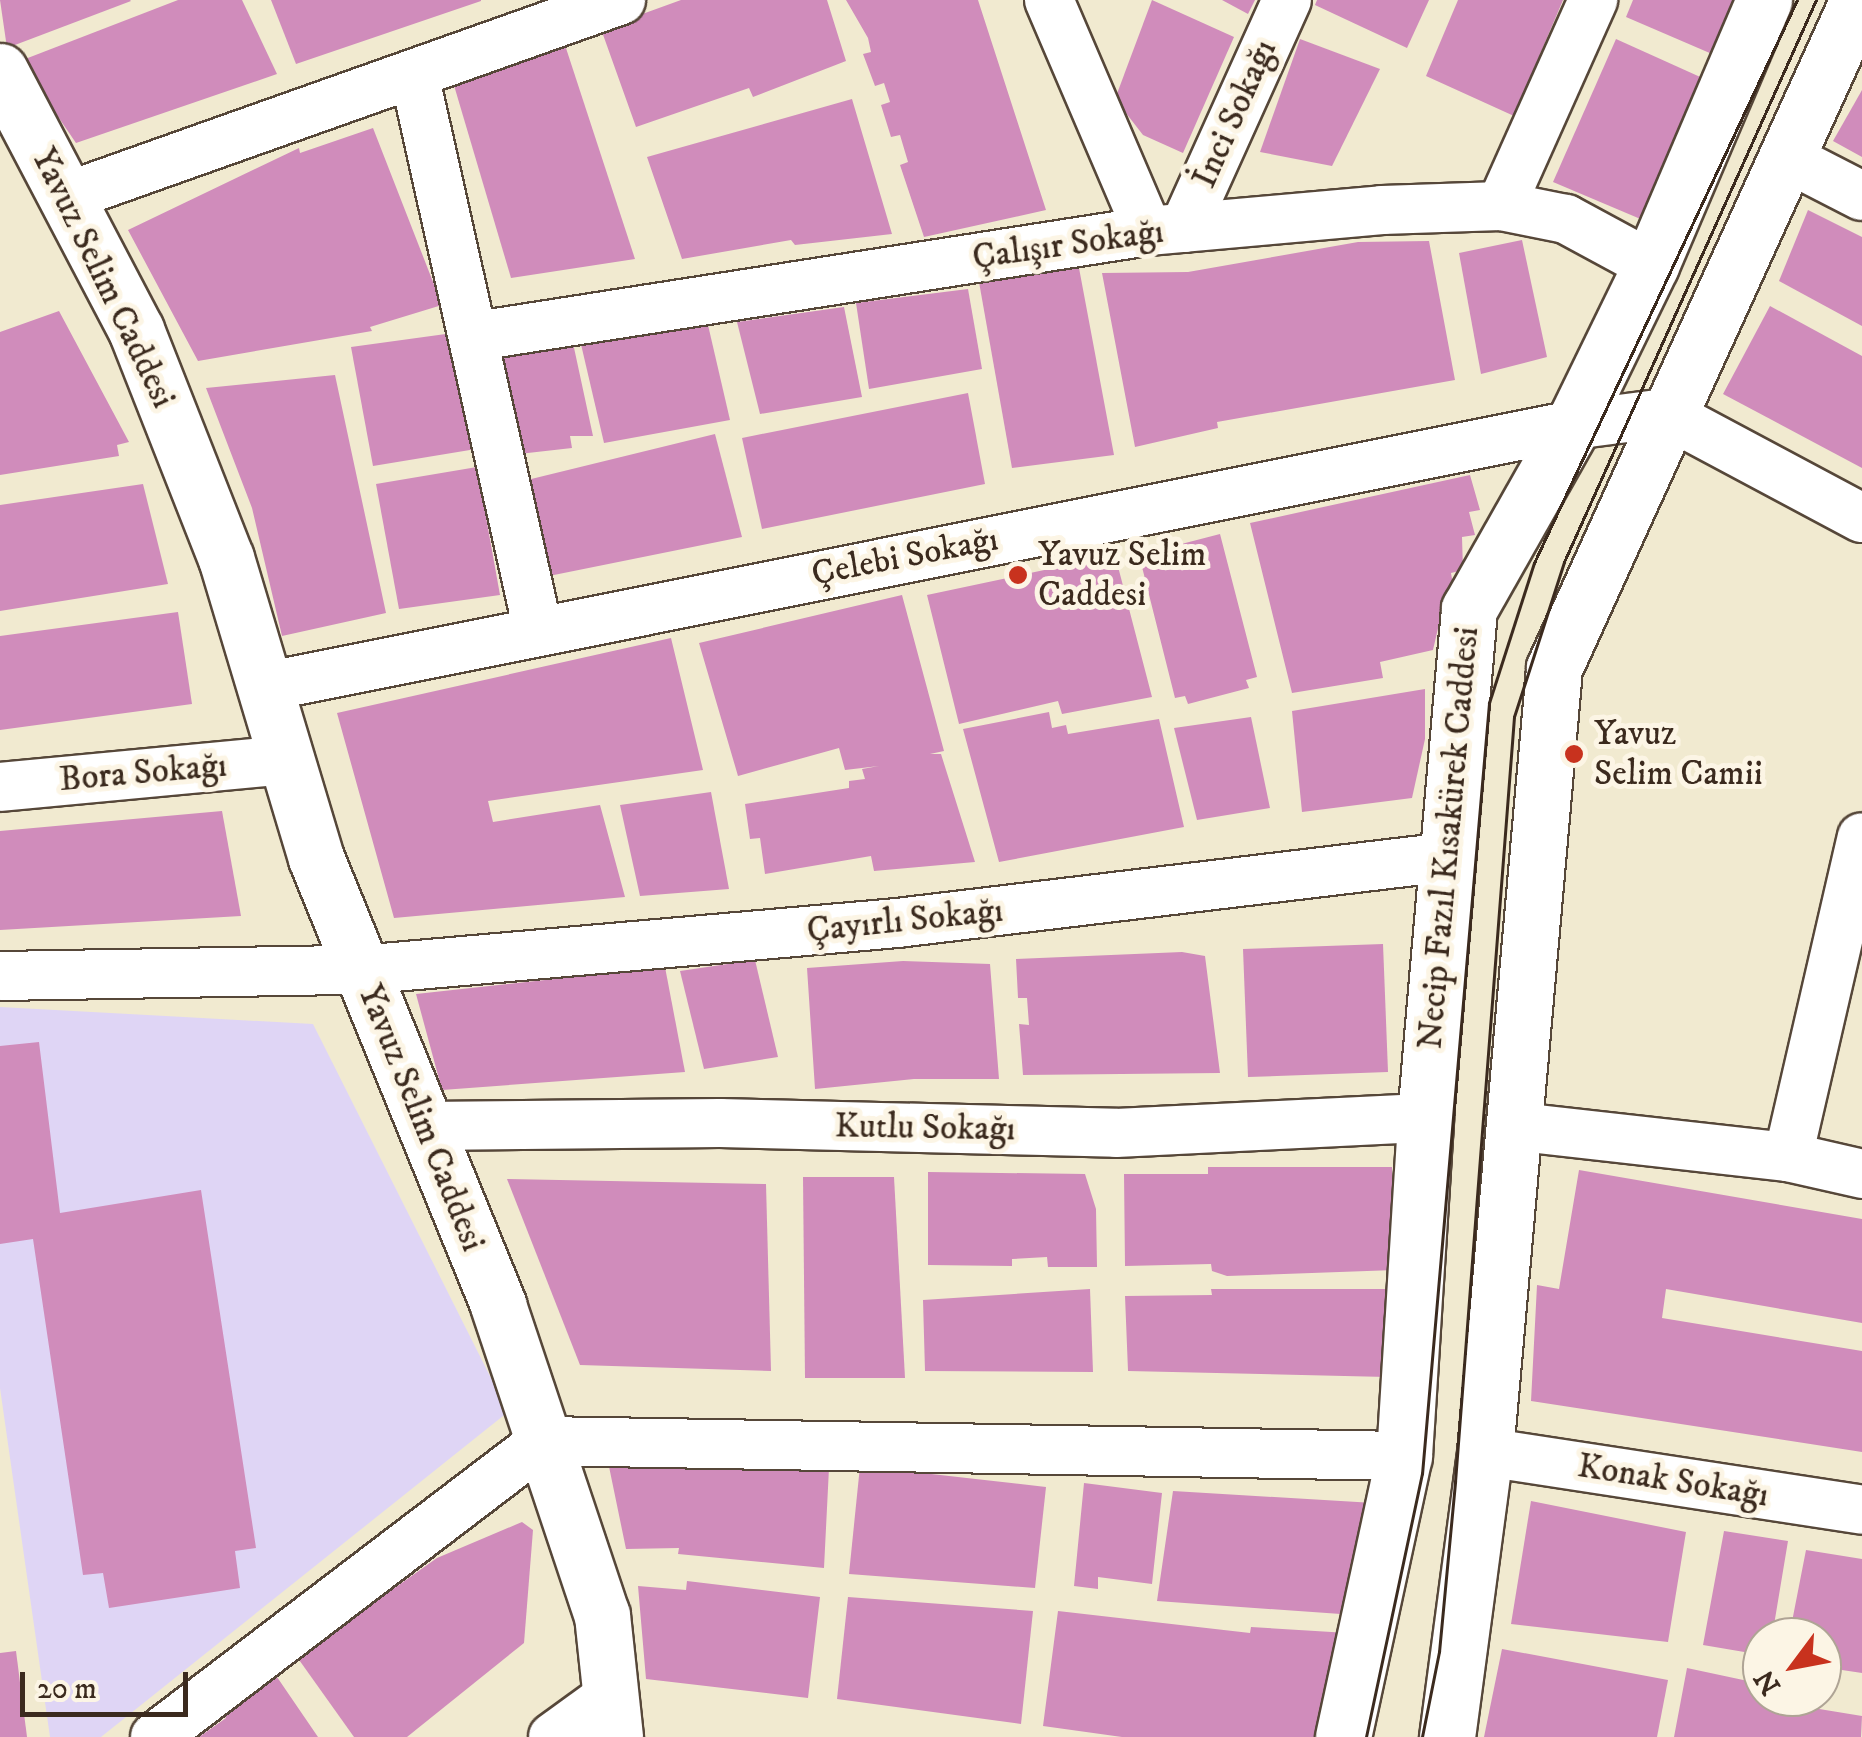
<!DOCTYPE html>
<meta charset="utf-8">
<style>
body{margin:0}
#map{position:relative;width:1862px;height:1737px;overflow:hidden;background:#f1ead0;font-family:"IM FELL DW Pica",serif}
div>[style]{position:absolute}
[style*='--x']{left:calc(var(--x)*1px);top:calc(var(--y)*1px);width:calc(var(--w)*1px);rotate:calc(var(--a)*1deg)}
.built>*{inset:0;background:#dfd5f5}
.building>*{inset:0;background:#d08cbb}
.roads{filter:drop-shadow(2px 0 #564739) drop-shadow(-2px 0 #564739) drop-shadow(0 2px #564739) drop-shadow(0 -2px #564739)}
.minor>*{height:48px;margin:-24px;padding:0 24px;transform-origin:24px;border-radius:24px;background:#fff}
.tertiary>*{height:55px;margin:-27.5px;padding:0 27.5px;transform-origin:27.5px;border-radius:27.5px;background:#fff}
.secondary>*{height:55px;margin:-27.5px;padding:0 27.5px;transform-origin:27.5px;border-radius:27.5px;background:#fff}
.tram>*{height:2.5px;margin:-1.25px;padding:0 1.25px;transform-origin:1.25px;border-radius:1.25px;background:#3b2a1e}
.dots>*{width:28px;height:28px;translate:-50% -50%;box-sizing:border-box;border:5px solid #fcf5e5;border-radius:50%}
span{translate:-50% -50%;white-space:nowrap;text-align:center;line-height:1.15;-webkit-text-stroke:10px #fcf5e5;paint-order:stroke}
.street-label{font-size:35px;color:#3b2a1e}
.poi-label{font-size:35px;color:#3b2a1e}
.left{translate:0 -50%;text-align:left}
.north{position:absolute;left:1742px;top:1617px;width:100px;height:100px;box-sizing:border-box;background:#fcf5e5;border:2px solid #afa495;border-radius:50%;rotate:238deg;font-size:28px;font-weight:700;line-height:40px;text-align:center;color:#3b2a1e}
.north::after{content:'';display:block;margin:auto;width:35px;height:45px;background:#c8321e;clip-path:polygon(50% 0,100% 100%,50% 72%,0 100%)}
.scale{position:absolute;left:20px;top:1672px;width:168px;height:45px;box-sizing:border-box;border:5px solid #3b2a1e;border-top:0;padding-left:12px;font-size:30px;line-height:35px;white-space:nowrap;color:#3b2a1e;-webkit-text-stroke:8px #fcf5e5;paint-order:stroke}
</style>
<div id="map">
<div class="built">
<div style="clip-path:polygon(0 1007px,313px 1024px,508px 1412px,101px 1737px,50px 1737px,0 1388px)"></div>
</div>
<div class="building">
<div style="clip-path:polygon(0 0,130px 0,131px 1px,7px 48px)"></div>
<div style="clip-path:polygon(178px 0,242px 0,277px 74px,76px 143px,20px 61px)"></div>
<div style="clip-path:polygon(271px 0,481px 0,481px 1px,296px 64px)"></div>
<div style="clip-path:polygon(681px 0,827px 0,846px 61px,753px 97px,749px 88px,636px 127px,601px 29px)"></div>
<div style="clip-path:polygon(846px 0,978px 0,1046px 210px,924px 237px,900px 165px,908px 162px,900px 135px,891px 137px,881px 105px,890px 102px,884px 83px,875px 86px,863px 54px,871px 52px,868px 38px)"></div>
<div style="clip-path:polygon(1152px 0,1234px 37px,1183px 153px,1143px 135px,1115px 99px)"></div>
<div style="clip-path:polygon(1222px 0,1255px 0,1248px 14px)"></div>
<div style="clip-path:polygon(1317px 0,1429px 0,1407px 48px,1315px 5px)"></div>
<div style="clip-path:polygon(1458px 0,1563px 0,1514px 116px,1426px 76px)"></div>
<div style="clip-path:polygon(1633px 0,1752px 0,1726px 60px,1626px 17px)"></div>
<div style="clip-path:polygon(1300px 39px,1380px 69px,1332px 166px,1260px 152px)"></div>
<div style="clip-path:polygon(1616px 39px,1718px 85px,1657px 226px,1553px 182px)"></div>
<div style="clip-path:polygon(564px 42px,635px 259px,511px 278px,453px 82px)"></div>
<div style="clip-path:polygon(1862px 90px,1862px 157px,1833px 141px)"></div>
<div style="clip-path:polygon(852px 99px,892px 234px,795px 245px,791px 240px,682px 259px,647px 157px)"></div>
<div style="clip-path:polygon(373px 128px,442px 305px,370px 327px,372px 331px,198px 361px,128px 230px,299px 148px,300px 153px)"></div>
<div style="clip-path:polygon(1808px 210px,1862px 237px,1862px 326px,1779px 281px)"></div>
<div style="clip-path:polygon(1522px 240px,1547px 357px,1481px 374px,1459px 253px)"></div>
<div style="clip-path:polygon(1429px 241px,1455px 380px,1217px 422px,1218px 428px,1135px 447px,1102px 273px,1188px 272px,1358px 242px)"></div>
<div style="clip-path:polygon(1079px 268px,1114px 455px,1012px 468px,979px 282px)"></div>
<div style="clip-path:polygon(968px 289px,982px 369px,869px 389px,856px 303px)"></div>
<div style="clip-path:polygon(1770px 306px,1862px 356px,1862px 468px,1723px 394px)"></div>
<div style="clip-path:polygon(844px 307px,862px 397px,760px 414px,737px 322px)"></div>
<div style="clip-path:polygon(59px 311px,129px 442px,117px 445px,119px 456px,0 475px,0 332px)"></div>
<div style="clip-path:polygon(708px 325px,730px 420px,604px 443px,580px 340px)"></div>
<div style="clip-path:polygon(453px 333px,476px 449px,373px 466px,351px 347px)"></div>
<div style="clip-path:polygon(573px 343px,593px 436px,570px 436px,572px 448px,510px 455px,489px 349px)"></div>
<div style="clip-path:polygon(335px 375px,386px 613px,282px 636px,252px 508px,206px 388px)"></div>
<div style="clip-path:polygon(968px 393px,985px 484px,762px 529px,742px 438px)"></div>
<div style="clip-path:polygon(715px 434px,742px 537px,539px 578px,519px 482px)"></div>
<div style="clip-path:polygon(477px 467px,500px 595px,399px 609px,376px 484px)"></div>
<div style="clip-path:polygon(1470px 475px,1480px 510px,1469px 512px,1475px 535px,1462px 537px,1463px 570px,1451px 573px,1455px 596px,1442px 601px,1445px 623px,1439px 624px,1433px 650px,1380px 662px,1383px 678px,1292px 693px,1250px 523px)"></div>
<div style="clip-path:polygon(143px 484px,168px 584px,0 611px,0 505px)"></div>
<div style="clip-path:polygon(1220px 534px,1257px 677px,1246px 680px,1249px 688px,1188px 704px,1185px 696px,1175px 698px,1139px 555px)"></div>
<div style="clip-path:polygon(1115px 555px,1152px 697px,1062px 714px,1058px 701px,959px 724px,927px 595px)"></div>
<div style="clip-path:polygon(902px 595px,944px 751px,930px 754px,941px 754px,975px 862px,874px 871px,871px 856px,765px 874px,760px 838px,750px 839px,745px 804px,849px 788px,849px 781px,865px 779px,862px 769px,879px 766px,845px 770px,839px 748px,738px 776px,699px 643px)"></div>
<div style="clip-path:polygon(178px 612px,192px 704px,0 730px,0 636px)"></div>
<div style="clip-path:polygon(671px 638px,703px 770px,488px 801px,493px 822px,600px 805px,625px 897px,394px 918px,337px 713px)"></div>
<div style="clip-path:polygon(1425px 689px,1425px 739px,1412px 798px,1302px 812px,1292px 711px)"></div>
<div style="clip-path:polygon(1049px 712px,1052px 728px,1066px 725px,1068px 734px,1159px 719px,1184px 827px,999px 862px,963px 729px)"></div>
<div style="clip-path:polygon(1251px 717px,1270px 808px,1197px 820px,1174px 728px)"></div>
<div style="clip-path:polygon(711px 792px,729px 889px,640px 896px,620px 805px)"></div>
<div style="clip-path:polygon(222px 811px,241px 916px,0 930px,0 831px)"></div>
<div style="clip-path:polygon(1383px 944px,1388px 1072px,1248px 1077px,1243px 949px)"></div>
<div style="clip-path:polygon(1182px 952px,1205px 956px,1220px 1073px,1023px 1075px,1019px 1024px,1029px 1025px,1027px 998px,1018px 998px,1016px 959px)"></div>
<div style="clip-path:polygon(755px 960px,778px 1057px,704px 1069px,680px 971px)"></div>
<div style="clip-path:polygon(903px 961px,990px 964px,999px 1079px,914px 1079px,815px 1089px,807px 968px)"></div>
<div style="clip-path:polygon(665px 967px,685px 1072px,442px 1090px,416px 994px)"></div>
<div style="clip-path:polygon(39px 1042px,60px 1213px,201px 1190px,256px 1548px,235px 1551px,240px 1588px,109px 1608px,103px 1573px,83px 1575px,33px 1239px,0 1244px,0 1046px)"></div>
<div style="clip-path:polygon(1208px 1167px,1392px 1167px,1395px 1270px,1227px 1276px,1212px 1271px,1211px 1264px,1125px 1266px,1124px 1174px,1208px 1174px)"></div>
<div style="clip-path:polygon(1579px 1170px,1862px 1219px,1862px 1323px,1666px 1289px,1662px 1318px,1862px 1351px,1862px 1452px,1531px 1401px,1537px 1285px,1559px 1289px)"></div>
<div style="clip-path:polygon(928px 1172px,1085px 1174px,1096px 1209px,1097px 1267px,1048px 1267px,1047px 1257px,1012px 1259px,1012px 1266px,928px 1265px)"></div>
<div style="clip-path:polygon(803px 1177px,894px 1177px,905px 1378px,805px 1378px)"></div>
<div style="clip-path:polygon(507px 1179px,766px 1184px,771px 1371px,580px 1365px)"></div>
<div style="clip-path:polygon(1090px 1289px,1093px 1372px,925px 1371px,923px 1300px)"></div>
<div style="clip-path:polygon(1211px 1289px,1393px 1289px,1387px 1377px,1128px 1371px,1125px 1296px,1212px 1295px)"></div>
<div style="clip-path:polygon(606px 1452px,829px 1468px,824px 1568px,678px 1554px,679px 1548px,626px 1549px)"></div>
<div style="clip-path:polygon(860px 1466px,1046px 1487px,1035px 1588px,849px 1574px)"></div>
<div style="clip-path:polygon(1084px 1483px,1162px 1493px,1152px 1584px,1098px 1577px,1098px 1589px,1074px 1586px)"></div>
<div style="clip-path:polygon(1173px 1491px,1374px 1503px,1355px 1615px,1157px 1601px)"></div>
<div style="clip-path:polygon(1531px 1501px,1686px 1532px,1668px 1642px,1511px 1624px)"></div>
<div style="clip-path:polygon(522px 1522px,533px 1530px,524px 1643px,407px 1737px,354px 1737px,297px 1657px,437px 1558px)"></div>
<div style="clip-path:polygon(1724px 1531px,1788px 1541px,1772px 1637px,1762px 1637px,1762px 1655px,1703px 1645px)"></div>
<div style="clip-path:polygon(1806px 1550px,1862px 1559px,1862px 1673px,1822px 1667px,1822px 1637px,1789px 1637px)"></div>
<div style="clip-path:polygon(687px 1581px,820px 1597px,808px 1698px,646px 1679px,638px 1586px,686px 1590px)"></div>
<div style="clip-path:polygon(848px 1597px,1033px 1611px,1021px 1724px,837px 1699px)"></div>
<div style="clip-path:polygon(1058px 1611px,1250px 1633px,1251px 1627px,1348px 1633px,1327px 1737px,1122px 1737px,1043px 1726px)"></div>
<div style="clip-path:polygon(1502px 1649px,1668px 1680px,1657px 1737px,1484px 1737px)"></div>
<div style="clip-path:polygon(16px 1651px,27px 1737px,0 1737px,0 1653px)"></div>
<div style="clip-path:polygon(1687px 1668px,1762px 1684px,1762px 1697px,1777px 1702px,1862px 1716px,1861px 1737px,1674px 1737px)"></div>
<div style="clip-path:polygon(277px 1677px,318px 1737px,199px 1737px,226px 1718px,223px 1713px)"></div>
</div>
<div class="roads">
<div class="minor">
<div style="--x:1049;--y:0;--w:251;--a:66.8"></div>
<div style="--x:414;--y:74;--w:570;--a:77.43"></div>
<div style="--x:1786;--y:157;--w:85;--a:27.2"></div>
<div style="--x:66;--y:197;--w:589;--a:-19.54"></div>
<div style="--x:1501;--y:206;--w:226;--a:-65.9"></div>
<div style="--x:1184;--y:228;--w:250;--a:-65.7"></div>
<div style="--x:477;--y:336;--w:679;--a:-8.89"></div>
<div style="--x:1148;--y:231;--w:235;--a:-5.1"></div>
<div style="--x:1382;--y:210;--w:119;--a:-1.9"></div>
<div style="--x:1501;--y:206;--w:66;--a:11.3"></div>
<div style="--x:1566;--y:219;--w:97;--a:28.4"></div>
<div style="--x:264;--y:687;--w:1335;--a:-11.32"></div>
<div style="--x:1573;--y:425;--w:93;--a:-7.4"></div>
<div style="--x:1665;--y:413;--w:223;--a:28.1"></div>
<div style="--x:0;--y:787;--w:287;--a:-5.4"></div>
<div style="--x:0;--y:976;--w:360;--a:-1"></div>
<div style="--x:360;--y:970;--w:539;--a:-5"></div>
<div style="--x:897;--y:923;--w:554;--a:-6.84"></div>
<div style="--x:424;--y:1126;--w:296;--a:-0.6"></div>
<div style="--x:720;--y:1123;--w:396;--a:1.4"></div>
<div style="--x:1116;--y:1133;--w:309;--a:-2.8"></div>
<div style="--x:1511;--y:1126;--w:279;--a:6.4"></div>
<div style="--x:1788;--y:1157;--w:76;--a:12.9"></div>
<div style="--x:1788;--y:1157;--w:328;--a:-77"></div>
<div style="--x:1485;--y:1452;--w:381;--a:8.7"></div>
<div style="--x:155;--y:1737;--w:488;--a:-37.3"></div>
<div style="--x:543;--y:1441;--w:861;--a:1"></div>
<div style="--x:553;--y:1737;--w:72;--a:-35.9"></div>
</div>
<div class="tertiary">
<div style="--x:0;--y:71;--w:293;--a:62.3"></div>
<div style="--x:136;--y:330;--w:245;--a:68.5"></div>
<div style="--x:226;--y:558;--w:313;--a:73.3"></div>
<div style="--x:316;--y:858;--w:483;--a:67.8"></div>
<div style="--x:498;--y:1305;--w:327;--a:71.5"></div>
<div style="--x:602;--y:1615;--w:123;--a:83.9"></div>
</div>
<div class="secondary">
<div style="--x:1343;--y:1737;--w:288;--a:-77.8"></div>
<div style="--x:1404;--y:1456;--w:339;--a:-86.4"></div>
<div style="--x:1425;--y:1118;--w:511;--a:-85.06"></div>
<div style="--x:1469;--y:609;--w:211;--a:-60.5"></div>
<div style="--x:1573;--y:425;--w:178;--a:-64"></div>
<div style="--x:1651;--y:265;--w:288;--a:-66.9"></div>
<div style="--x:1447;--y:1737;--w:288;--a:-82.4"></div>
<div style="--x:1485;--y:1452;--w:787;--a:-84.97"></div>
<div style="--x:1554;--y:668;--w:734;--a:-65.53"></div>
</div>
</div>
<div class="tram">
<div style="--x:1366;--y:1737;--w:269;--a:-78"></div>
<div style="--x:1422;--y:1474;--w:774;--a:-85.03"></div>
<div style="--x:1489;--y:703;--w:147;--a:-72.2"></div>
<div style="--x:1534;--y:563;--w:621;--a:-64.96"></div>
<div style="--x:1422;--y:1737;--w:87;--a:-78.7"></div>
<div style="--x:1439;--y:1652;--w:171;--a:-84.6"></div>
<div style="--x:1455;--y:1482;--w:767;--a:-85.59"></div>
<div style="--x:1514;--y:717;--w:163;--a:-72.1"></div>
<div style="--x:1564;--y:562;--w:616;--a:-65.85"></div>
</div>
<div class="dots">
<div style="left:1018px;top:575px;background:#c8321e"></div>
<div style="left:1574px;top:754px;background:#c8321e"></div>
</div>
<div class="street-label">
<span style="left:1235px;top:114px;rotate:-66deg">İnci Sokağı</span>
<span style="left:1068px;top:245px;rotate:-8deg">Çalışır Sokağı</span>
<span style="left:103px;top:278px;rotate:64deg">Yavuz Selim Caddesi</span>
<span style="left:905px;top:557px;rotate:-11deg">Çelebi Sokağı</span>
<span style="left:143px;top:773px;rotate:-5deg">Bora Sokağı</span>
<span style="left:1449px;top:838px;rotate:-85deg">Necip Fazıl Kısakürek Caddesi</span>
<span style="left:905px;top:921px;rotate:-6deg">Çayırlı Sokağı</span>
<span style="left:421px;top:1118px;rotate:68deg">Yavuz Selim Caddesi</span>
<span style="left:925px;top:1128px;rotate:1deg">Kutlu Sokağı</span>
<span style="left:1673px;top:1481px;rotate:9deg">Konak Sokağı</span>
</div>
<div class="poi-label">
<span class="left" style="left:1038px;top:575px">Yavuz Selim<br>Caddesi</span>
<span class="left" style="left:1594px;top:754px">Yavuz<br>Selim Camii</span>
</div>
<div class="north">N</div>
<div class="scale">20 m</div>
</div>
